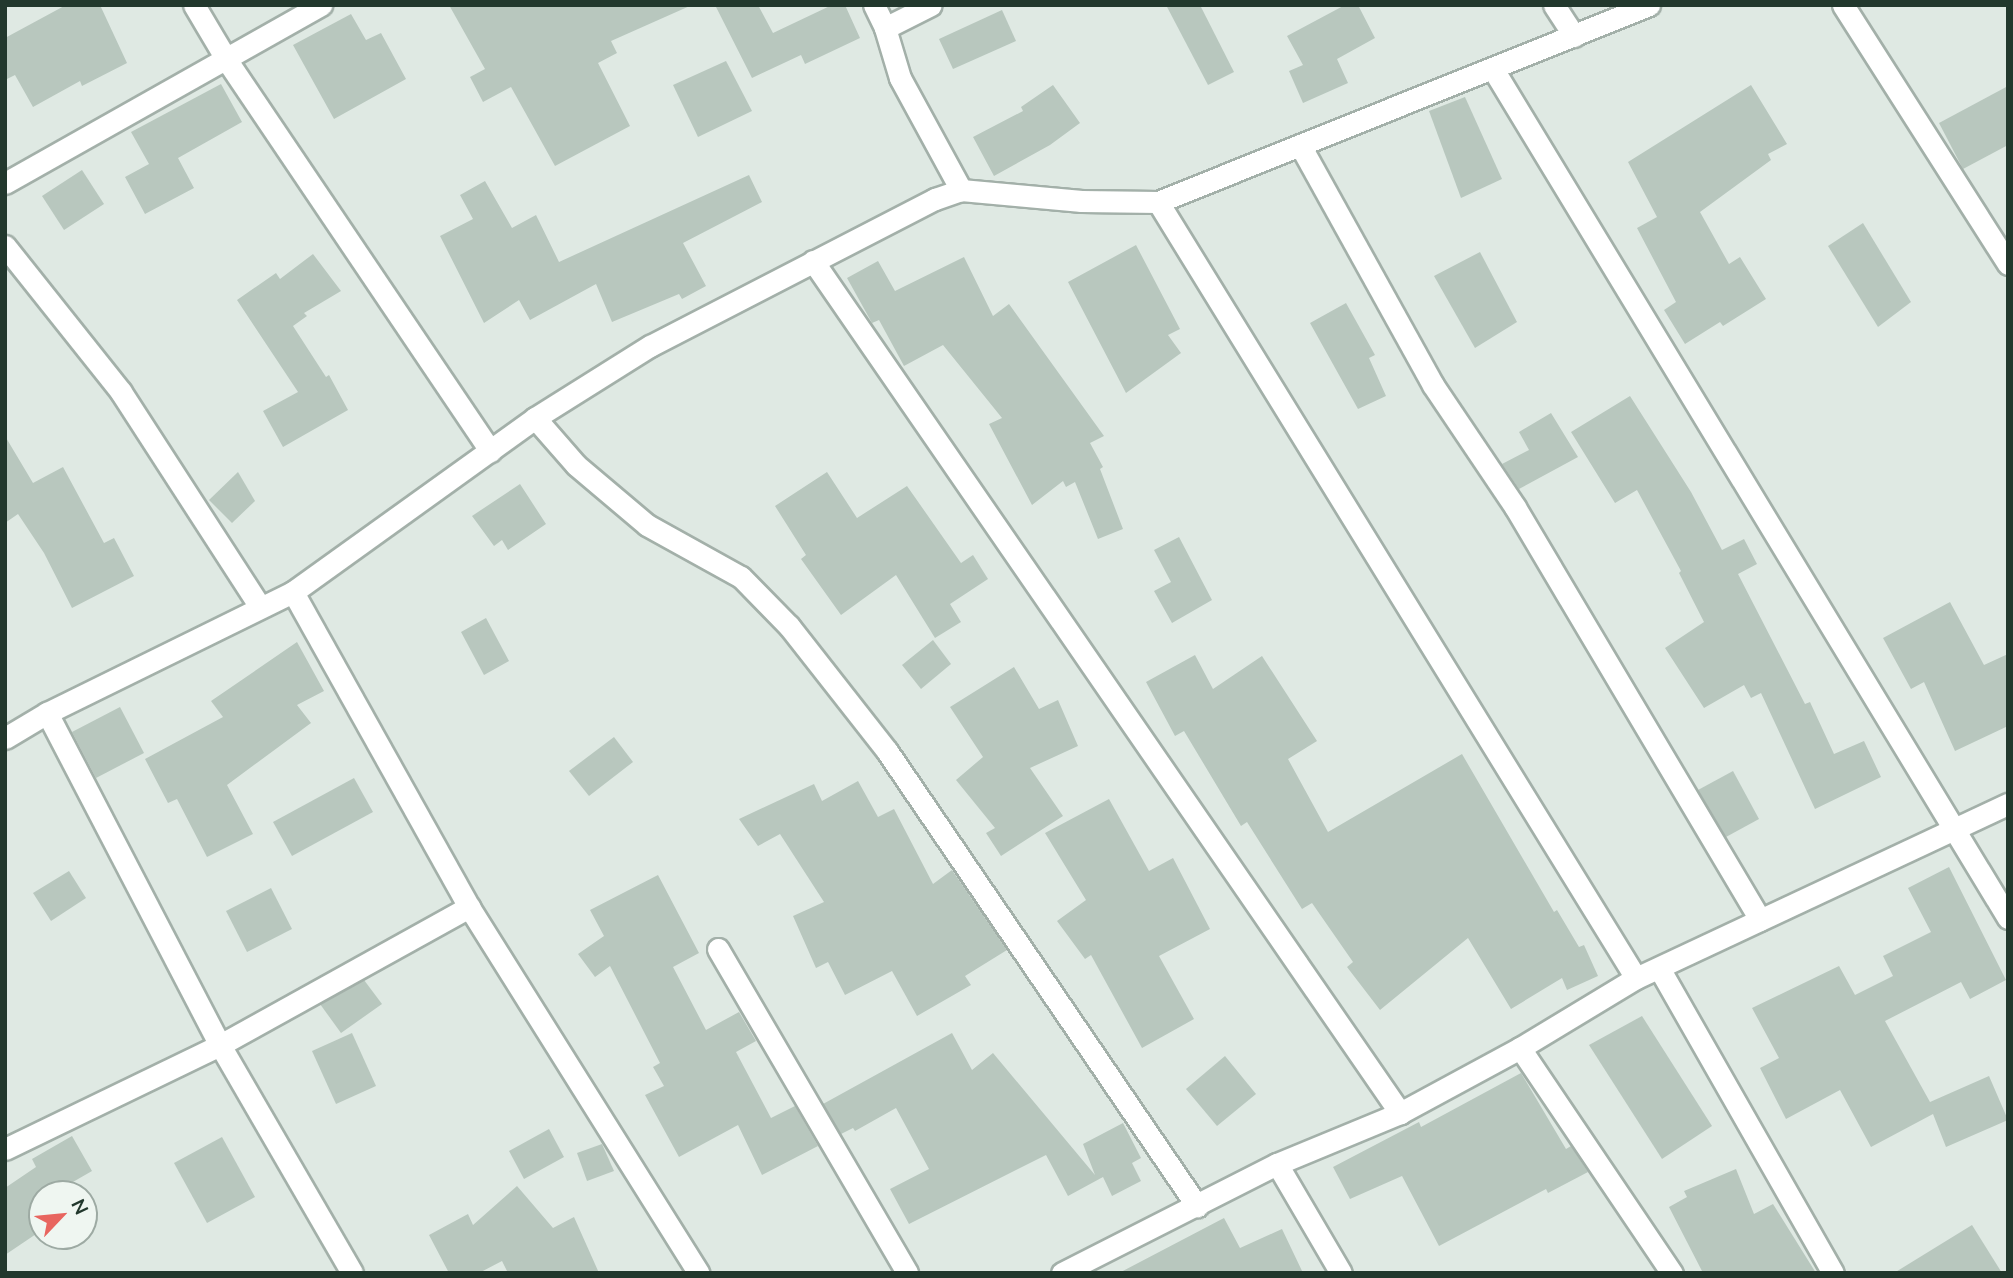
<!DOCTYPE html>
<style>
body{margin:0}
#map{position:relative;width:2013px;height:1278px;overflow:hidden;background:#dfe9e3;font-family:Mulish,sans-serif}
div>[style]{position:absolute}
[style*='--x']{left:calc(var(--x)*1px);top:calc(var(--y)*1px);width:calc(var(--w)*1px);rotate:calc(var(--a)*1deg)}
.building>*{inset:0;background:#b8c7be}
.roads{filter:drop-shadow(2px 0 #a3b0a9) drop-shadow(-2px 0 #a3b0a9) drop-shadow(0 2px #a3b0a9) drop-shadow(0 -2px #a3b0a9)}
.minor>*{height:21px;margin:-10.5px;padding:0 10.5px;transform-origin:10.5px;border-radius:10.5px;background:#fff}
span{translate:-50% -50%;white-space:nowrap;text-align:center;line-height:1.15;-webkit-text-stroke:5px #eff6f1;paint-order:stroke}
.frame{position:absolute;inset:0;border:7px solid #22382d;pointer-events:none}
.north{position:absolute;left:28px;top:1180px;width:70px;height:70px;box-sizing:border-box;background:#eff6f1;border:2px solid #9daaa3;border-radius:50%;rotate:64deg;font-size:19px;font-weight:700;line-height:28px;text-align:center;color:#22382d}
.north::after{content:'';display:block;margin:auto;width:24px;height:32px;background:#e8655f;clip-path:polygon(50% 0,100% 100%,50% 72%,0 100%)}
</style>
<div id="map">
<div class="building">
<div style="clip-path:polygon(66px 5px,100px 5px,127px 63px,82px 86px,80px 81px,33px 107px,15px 75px,5px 80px,5px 38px)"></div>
<div style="clip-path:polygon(449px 5px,692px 5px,611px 41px,617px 53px,598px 63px,630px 126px,555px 166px,511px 87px,483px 102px,470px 77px,485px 69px)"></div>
<div style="clip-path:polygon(715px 5px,758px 5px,773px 33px,832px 5px,845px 5px,860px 38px,805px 64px,801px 55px,752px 78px)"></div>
<div style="clip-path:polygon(1166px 5px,1200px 5px,1234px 72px,1208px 85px)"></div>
<div style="clip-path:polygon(1345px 5px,1358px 5px,1375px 38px,1337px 59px,1348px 83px,1303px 103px,1289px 71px,1303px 65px,1287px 36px)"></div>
<div style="clip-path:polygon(1002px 10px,1016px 41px,953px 69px,939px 39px)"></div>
<div style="clip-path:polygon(351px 14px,366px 40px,381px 33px,406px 79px,334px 119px,293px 45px)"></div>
<div style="clip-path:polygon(726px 61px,752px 111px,698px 137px,673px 85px)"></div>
<div style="clip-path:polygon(221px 84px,242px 122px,178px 158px,194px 188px,145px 214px,125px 177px,149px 164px,131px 132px)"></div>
<div style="clip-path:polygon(1053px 85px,1080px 123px,1050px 145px,994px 176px,973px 137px,1023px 111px,1021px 107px)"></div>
<div style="clip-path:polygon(1751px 85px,1787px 144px,1768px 154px,1771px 160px,1700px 212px,1729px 264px,1740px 257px,1766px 299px,1723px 326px,1720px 322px,1685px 344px,1664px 310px,1676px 302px,1637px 228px,1657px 217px,1628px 162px)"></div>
<div style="clip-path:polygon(2008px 86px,2008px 145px,1963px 169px,1939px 123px)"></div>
<div style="clip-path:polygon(1465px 97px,1502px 179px,1461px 198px,1429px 111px)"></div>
<div style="clip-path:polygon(82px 170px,104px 204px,64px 230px,42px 196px)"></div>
<div style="clip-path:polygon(749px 175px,762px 202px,683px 243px,706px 286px,682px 299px,679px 294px,612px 322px,596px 284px,530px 320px,519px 300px,484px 323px,440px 236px,473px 219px,460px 195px,485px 181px,512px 228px,536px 215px,559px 262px)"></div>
<div style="clip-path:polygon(1863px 223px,1911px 302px,1878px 327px,1828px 246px)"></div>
<div style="clip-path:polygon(1136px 245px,1180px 329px,1168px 335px,1181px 353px,1126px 393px,1068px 282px)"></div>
<div style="clip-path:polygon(1480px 252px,1517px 322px,1475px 348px,1434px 276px)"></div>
<div style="clip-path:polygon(313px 254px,341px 291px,304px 313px,307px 316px,293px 326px,326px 377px,329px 375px,348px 410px,283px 447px,263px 411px,298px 392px,237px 300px,276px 273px,280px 279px)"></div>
<div style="clip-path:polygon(964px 257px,993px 316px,1009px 304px,1104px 436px,1090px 443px,1103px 467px,1100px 469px,1123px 529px,1098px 539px,1075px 482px,1066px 487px,1063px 481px,1032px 505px,989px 424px,1002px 418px,943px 345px,904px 366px,879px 320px,872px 323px,847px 278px,878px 261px,895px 291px)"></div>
<div style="clip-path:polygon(1346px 303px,1375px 355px,1369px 358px,1386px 396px,1358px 409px,1310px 323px)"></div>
<div style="clip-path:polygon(1630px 396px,1691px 492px,1722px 550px,1744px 539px,1757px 564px,1738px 574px,1805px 704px,1810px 702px,1834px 754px,1864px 741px,1881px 777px,1815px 809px,1761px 693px,1751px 698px,1744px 685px,1704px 708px,1665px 648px,1704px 622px,1679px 573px,1681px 571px,1637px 490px,1615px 503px,1571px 432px)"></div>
<div style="clip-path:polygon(1551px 413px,1578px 457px,1519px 489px,1502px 464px,1529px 450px,1519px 432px)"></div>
<div style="clip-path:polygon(5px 436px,33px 483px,63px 467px,104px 543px,114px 538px,134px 576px,72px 608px,44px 553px,18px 514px,5px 523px)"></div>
<div style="clip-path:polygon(238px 472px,255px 501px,232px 523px,209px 500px)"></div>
<div style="clip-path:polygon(827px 472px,857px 518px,907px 486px,961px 563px,973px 555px,988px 579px,950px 604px,961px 622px,935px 638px,896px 575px,841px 615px,801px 559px,806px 555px,775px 506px)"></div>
<div style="clip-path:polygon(520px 484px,546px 524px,508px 550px,502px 540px,494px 546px,472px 516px)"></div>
<div style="clip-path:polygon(1179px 537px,1212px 600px,1172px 623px,1154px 591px,1171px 582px,1154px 550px)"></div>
<div style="clip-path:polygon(1950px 602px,1984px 665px,2008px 654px,2008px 726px,1955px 751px,1924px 682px,1911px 689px,1883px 638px)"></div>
<div style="clip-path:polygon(486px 618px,509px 661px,484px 675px,461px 632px)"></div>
<div style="clip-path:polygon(933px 640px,951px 664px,921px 689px,902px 665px)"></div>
<div style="clip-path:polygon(297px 642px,324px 691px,297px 705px,311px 723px,227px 785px,253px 834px,207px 857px,177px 799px,168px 803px,145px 759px,223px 717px,211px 701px)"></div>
<div style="clip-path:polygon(1195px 655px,1213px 689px,1262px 656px,1317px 741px,1288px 759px,1328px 832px,1462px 754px,1554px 912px,1557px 910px,1579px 947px,1584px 945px,1598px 976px,1567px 990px,1562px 978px,1511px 1009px,1468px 938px,1380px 1010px,1347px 967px,1353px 962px,1312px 903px,1302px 909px,1247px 822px,1241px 826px,1184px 731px,1175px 736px,1146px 682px)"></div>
<div style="clip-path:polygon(1014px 667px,1039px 709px,1058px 700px,1078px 746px,1030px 768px,1063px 816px,1001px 856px,986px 833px,995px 828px,956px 780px,983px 757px,950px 707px)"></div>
<div style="clip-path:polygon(120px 707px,144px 753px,96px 778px,72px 732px)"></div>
<div style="clip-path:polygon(614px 737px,633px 762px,589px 796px,569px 771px)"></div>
<div style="clip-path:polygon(1733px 771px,1759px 819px,1726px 837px,1698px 790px)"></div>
<div style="clip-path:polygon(354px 778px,373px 812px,292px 856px,273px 822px)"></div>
<div style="clip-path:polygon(858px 781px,878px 817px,894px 809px,933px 884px,952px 870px,1007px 950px,965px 976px,971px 985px,917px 1016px,892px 971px,845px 995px,828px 962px,816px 968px,793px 916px,824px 902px,780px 834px,758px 846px,739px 819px,814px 784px,822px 801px)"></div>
<div style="clip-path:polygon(1109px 799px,1149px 871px,1173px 858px,1210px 929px,1159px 956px,1194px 1019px,1142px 1048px,1091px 955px,1085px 959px,1057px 921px,1086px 900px,1045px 833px)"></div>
<div style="clip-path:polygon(1949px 867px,2006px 980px,1970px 999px,1961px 982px,1885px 1021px,1930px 1102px,1989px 1076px,2008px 1120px,1946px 1147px,1933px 1114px,1871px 1147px,1840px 1090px,1786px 1119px,1760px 1068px,1779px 1058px,1752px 1008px,1839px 966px,1855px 995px,1893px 976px,1883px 956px,1931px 932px,1908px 888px)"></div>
<div style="clip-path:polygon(69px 871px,86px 898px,51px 921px,33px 893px)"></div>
<div style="clip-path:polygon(658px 875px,699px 953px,673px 967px,706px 1030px,739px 1012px,756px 1041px,736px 1052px,771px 1118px,795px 1106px,818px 1146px,762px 1175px,738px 1125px,679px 1157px,645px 1095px,664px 1086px,653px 1067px,660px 1063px,610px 966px,595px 977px,578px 954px,604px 936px,590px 910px)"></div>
<div style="clip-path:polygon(271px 888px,292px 929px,247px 952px,226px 911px)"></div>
<div style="clip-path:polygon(364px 980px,382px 1004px,341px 1033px,320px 1004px)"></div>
<div style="clip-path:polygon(1642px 1016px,1712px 1126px,1662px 1159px,1589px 1045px)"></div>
<div style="clip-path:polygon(352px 1033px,376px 1086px,336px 1104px,312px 1051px)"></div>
<div style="clip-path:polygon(952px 1033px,972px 1070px,993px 1053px,1095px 1175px,1083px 1144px,1123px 1123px,1141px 1158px,1132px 1163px,1141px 1181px,1112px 1196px,1103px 1177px,1068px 1196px,1046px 1155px,909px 1224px,890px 1189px,929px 1169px,896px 1108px,855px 1131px,853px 1128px,841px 1134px,823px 1104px)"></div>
<div style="clip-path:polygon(1225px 1056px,1256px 1094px,1217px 1126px,1186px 1089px)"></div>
<div style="clip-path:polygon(1521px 1073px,1566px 1149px,1571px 1146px,1588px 1172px,1548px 1193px,1546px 1189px,1439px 1246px,1402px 1176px,1350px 1199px,1333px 1167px,1419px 1122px,1421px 1127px)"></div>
<div style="clip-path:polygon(549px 1129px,564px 1157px,524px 1179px,509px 1151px)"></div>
<div style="clip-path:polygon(72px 1136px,92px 1171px,52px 1194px,42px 1194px,42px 1230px,5px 1255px,5px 1188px,36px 1167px,32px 1159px)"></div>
<div style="clip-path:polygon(222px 1137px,255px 1197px,207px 1223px,174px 1163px)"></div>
<div style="clip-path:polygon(602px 1144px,614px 1171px,587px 1181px,577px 1153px)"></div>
<div style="clip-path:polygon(1736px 1169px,1754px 1214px,1773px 1204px,1816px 1273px,1703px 1273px,1669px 1207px,1687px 1197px,1684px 1191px)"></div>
<div style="clip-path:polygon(517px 1186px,553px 1228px,574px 1217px,599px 1273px,508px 1273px,502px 1261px,479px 1273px,449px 1273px,429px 1235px,468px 1214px,473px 1225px)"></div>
<div style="clip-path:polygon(1224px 1218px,1240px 1248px,1282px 1229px,1303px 1273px,1119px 1273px)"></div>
<div style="clip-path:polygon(1972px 1225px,2002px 1273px,1894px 1273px)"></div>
</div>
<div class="roads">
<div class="minor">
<div style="--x:194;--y:5;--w:63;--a:59.3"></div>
<div style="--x:226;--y:59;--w:473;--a:56"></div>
<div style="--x:874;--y:5;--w:25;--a:64"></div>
<div style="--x:885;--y:28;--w:52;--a:73.3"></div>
<div style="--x:900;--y:78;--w:128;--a:61.4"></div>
<div style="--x:1554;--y:5;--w:37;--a:57"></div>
<div style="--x:1843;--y:5;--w:307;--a:57.5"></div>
<div style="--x:885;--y:28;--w:51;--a:-26.6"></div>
<div style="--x:1493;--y:69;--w:993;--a:58.76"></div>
<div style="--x:1300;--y:145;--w:274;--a:61"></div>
<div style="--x:1433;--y:385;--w:147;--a:56.1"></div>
<div style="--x:1515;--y:507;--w:480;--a:59.3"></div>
<div style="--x:5;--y:183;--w:363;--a:-29.4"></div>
<div style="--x:1158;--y:202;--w:911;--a:58.37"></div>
<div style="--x:5;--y:246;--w:186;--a:51.5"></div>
<div style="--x:121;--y:392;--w:256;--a:57.1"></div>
<div style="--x:813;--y:261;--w:1035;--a:55.43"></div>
<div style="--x:535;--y:418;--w:62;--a:48.9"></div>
<div style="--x:576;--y:465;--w:93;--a:40.2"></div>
<div style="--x:647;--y:525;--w:107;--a:29"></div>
<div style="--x:741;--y:577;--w:69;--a:45.6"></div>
<div style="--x:789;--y:626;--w:159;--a:51.9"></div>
<div style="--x:887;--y:751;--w:551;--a:55.73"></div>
<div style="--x:293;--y:592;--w:361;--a:60.8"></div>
<div style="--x:469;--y:907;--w:432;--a:57.9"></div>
<div style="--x:47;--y:713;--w:374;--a:62.5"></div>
<div style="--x:220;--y:1045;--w:263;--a:59.9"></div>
<div style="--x:5;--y:738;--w:49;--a:-30.8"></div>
<div style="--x:47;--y:713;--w:274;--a:-26.2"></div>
<div style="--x:293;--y:592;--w:298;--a:-35.7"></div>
<div style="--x:535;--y:418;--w:136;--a:-32.1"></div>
<div style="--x:650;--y:346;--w:321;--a:-27.3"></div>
<div style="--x:935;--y:199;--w:28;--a:-19"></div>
<div style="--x:961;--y:190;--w:121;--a:5.2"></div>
<div style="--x:1081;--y:201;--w:77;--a:0.7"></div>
<div style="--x:1158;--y:202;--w:529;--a:-21.86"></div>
<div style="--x:718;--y:949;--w:375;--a:59.7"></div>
<div style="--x:1659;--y:968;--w:351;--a:60.3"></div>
<div style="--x:1520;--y:1048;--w:272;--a:56"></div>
<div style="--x:5;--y:1149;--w:239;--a:-25.8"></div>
<div style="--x:220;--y:1045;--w:285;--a:-29"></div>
<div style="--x:1277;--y:1164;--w:126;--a:59.6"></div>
<div style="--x:1062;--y:1273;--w:241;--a:-26.9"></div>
<div style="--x:1277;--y:1164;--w:133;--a:-22.5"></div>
<div style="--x:1400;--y:1113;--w:136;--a:-28.4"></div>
<div style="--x:1520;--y:1048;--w:135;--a:-31.1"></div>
<div style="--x:1636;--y:978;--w:411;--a:-25.1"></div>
</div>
</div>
<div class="frame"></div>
<div class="north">N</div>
</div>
